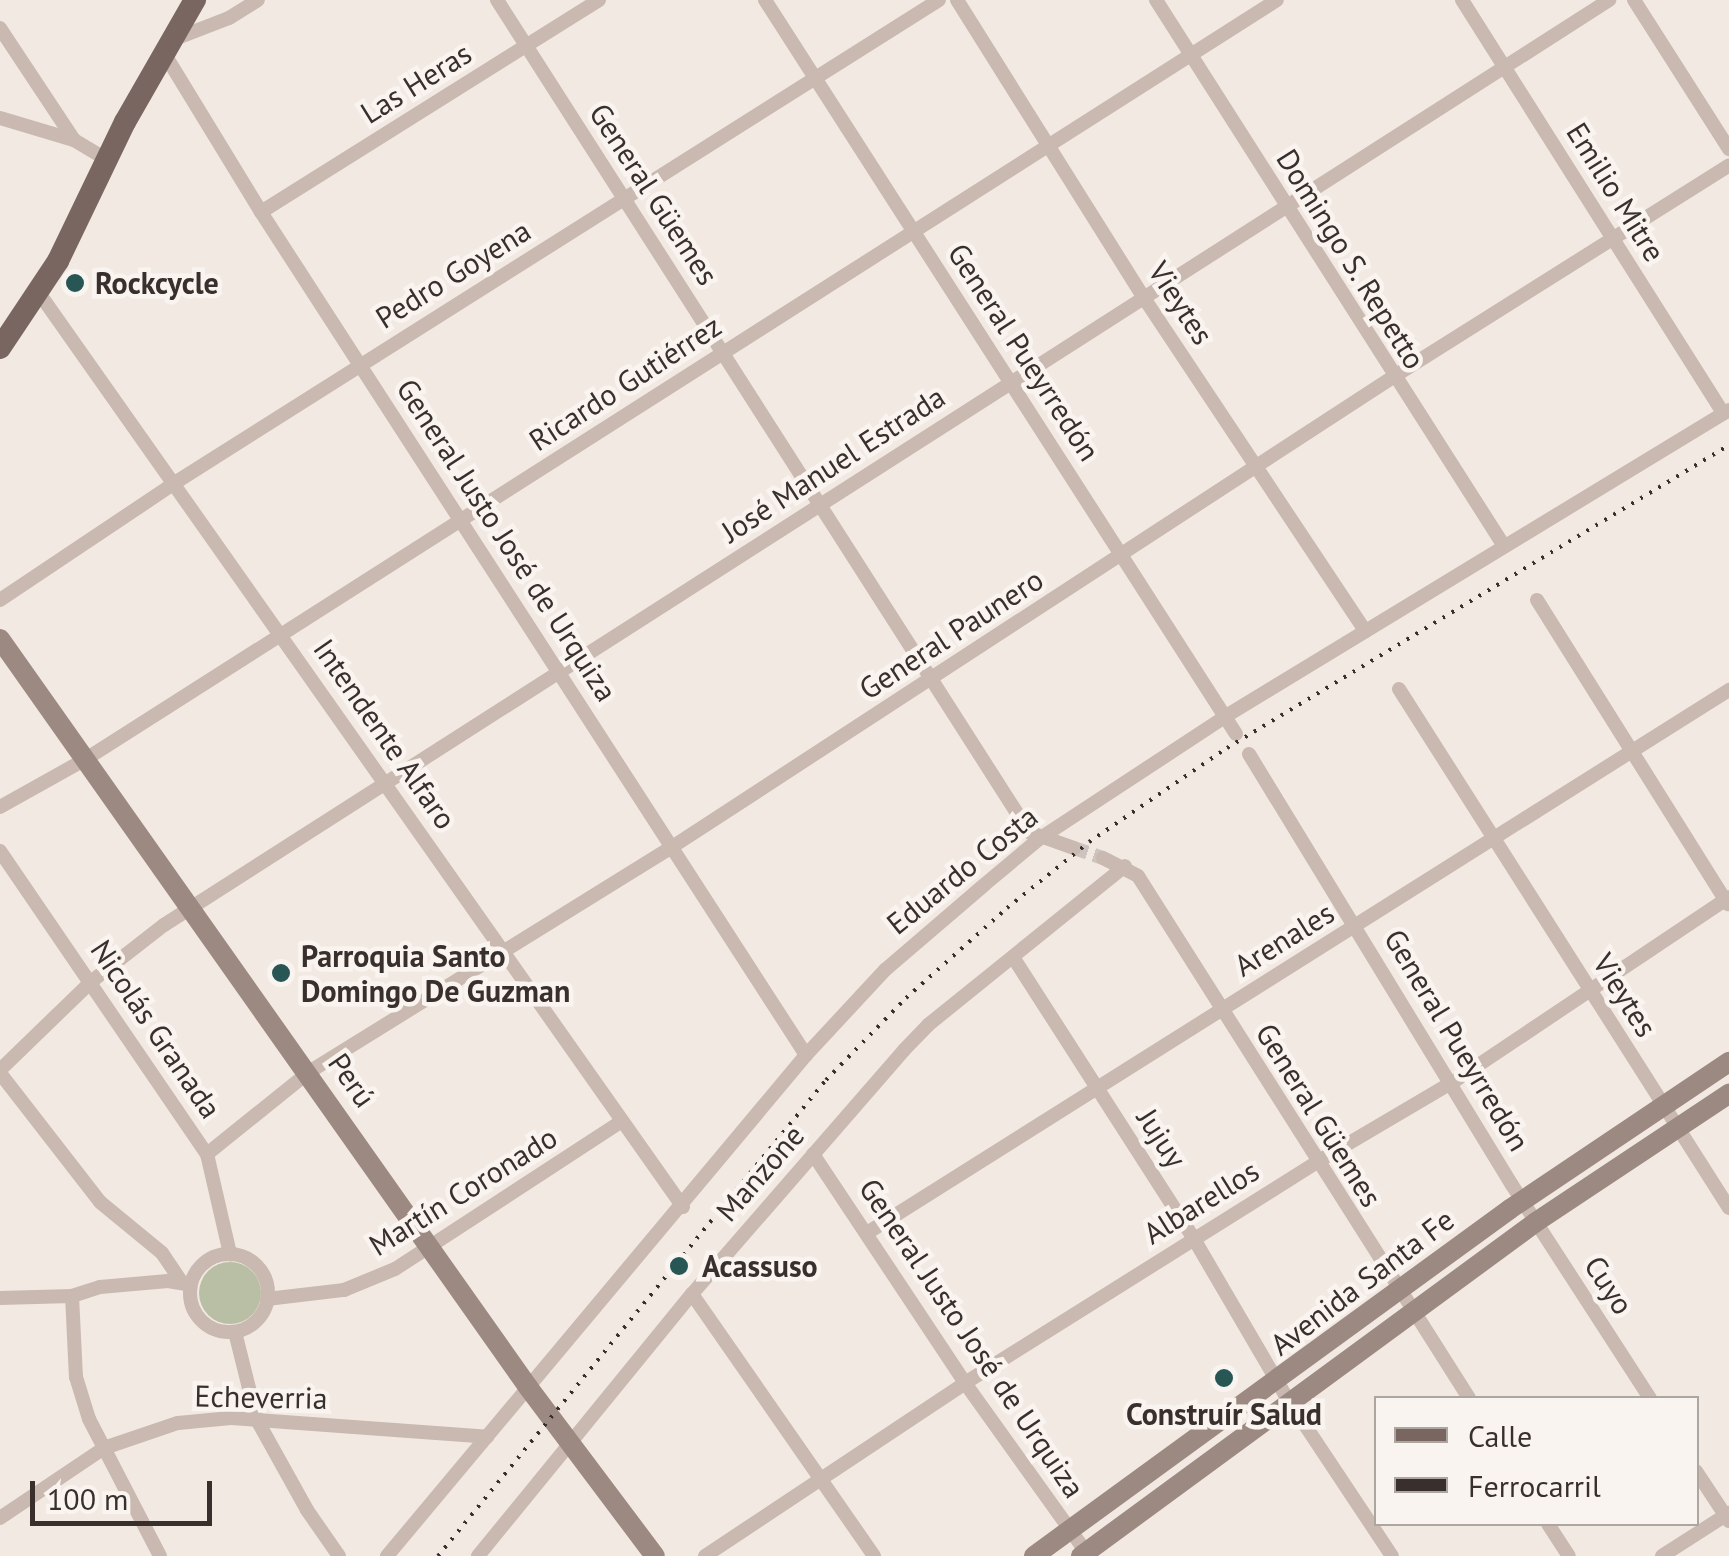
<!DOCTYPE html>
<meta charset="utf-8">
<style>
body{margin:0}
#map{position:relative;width:1729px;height:1556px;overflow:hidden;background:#f2e9e3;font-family:"PT Sans",sans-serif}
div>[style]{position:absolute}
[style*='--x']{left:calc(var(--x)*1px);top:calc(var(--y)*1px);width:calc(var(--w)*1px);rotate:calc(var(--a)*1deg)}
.green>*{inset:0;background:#b9bfa4}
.round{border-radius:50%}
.street-tunnel>*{height:14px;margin-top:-7px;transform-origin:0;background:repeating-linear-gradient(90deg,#cdc4bf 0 14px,transparent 0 21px)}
.street>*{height:14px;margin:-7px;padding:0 7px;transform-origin:7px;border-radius:7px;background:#c9b9b0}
.street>.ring{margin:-7px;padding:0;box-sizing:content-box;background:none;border:14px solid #c9b9b0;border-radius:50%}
.secondary>*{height:20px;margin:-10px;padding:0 10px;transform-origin:10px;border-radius:10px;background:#9c8981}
.primary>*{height:22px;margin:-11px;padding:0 11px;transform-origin:11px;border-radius:11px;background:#796660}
.rail>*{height:4px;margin-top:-2px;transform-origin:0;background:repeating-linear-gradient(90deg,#39302d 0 2.5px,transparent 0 10.5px)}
.dots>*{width:28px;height:28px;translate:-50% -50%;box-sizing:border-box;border:5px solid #f9f4ef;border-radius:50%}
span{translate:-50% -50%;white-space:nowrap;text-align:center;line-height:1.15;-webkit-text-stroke:9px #f9f4ef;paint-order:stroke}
.street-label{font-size:30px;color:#39302d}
.poi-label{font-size:30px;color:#39302d;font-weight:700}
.left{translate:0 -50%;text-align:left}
.legend{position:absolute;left:1374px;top:1396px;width:325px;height:130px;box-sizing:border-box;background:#f9f4ef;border:2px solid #aca6a1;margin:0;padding:12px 18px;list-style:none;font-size:30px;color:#39302d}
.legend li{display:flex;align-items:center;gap:20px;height:50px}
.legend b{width:50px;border:2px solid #aca6a1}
.scale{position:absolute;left:30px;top:1481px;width:182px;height:45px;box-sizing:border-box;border:5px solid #39302d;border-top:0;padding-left:12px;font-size:30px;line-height:35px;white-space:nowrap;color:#39302d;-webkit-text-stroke:8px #f9f4ef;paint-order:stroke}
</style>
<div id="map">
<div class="green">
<div class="round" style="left:199px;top:1262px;width:62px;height:62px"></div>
</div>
<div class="street-tunnel">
<div style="--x:1074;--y:848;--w:31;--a:19"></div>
</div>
<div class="street">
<div style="--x:497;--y:0;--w:988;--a:57.4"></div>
<div style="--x:1029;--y:832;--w:48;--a:19.6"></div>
<div style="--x:765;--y:0;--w:872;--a:57.31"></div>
<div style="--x:957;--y:0;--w:352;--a:57.9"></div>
<div style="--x:1144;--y:298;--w:400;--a:56.4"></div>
<div style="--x:1156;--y:0;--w:647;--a:57.49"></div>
<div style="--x:1462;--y:0;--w:489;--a:57.7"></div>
<div style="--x:1634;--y:0;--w:177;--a:57.5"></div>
<div style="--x:0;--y:28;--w:134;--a:56.5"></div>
<div style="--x:172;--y:40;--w:61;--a:-21.1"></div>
<div style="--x:229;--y:18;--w:34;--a:-32"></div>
<div style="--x:164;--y:53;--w:186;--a:58.6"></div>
<div style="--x:261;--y:212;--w:1004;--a:57.12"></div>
<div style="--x:0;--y:118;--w:77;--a:16.6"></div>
<div style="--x:74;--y:140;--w:39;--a:31"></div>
<div style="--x:261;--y:212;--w:399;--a:-32.1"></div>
<div style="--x:39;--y:293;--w:1118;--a:54.83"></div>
<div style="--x:0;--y:600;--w:208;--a:-33.8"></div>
<div style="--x:173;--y:484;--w:906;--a:-32.29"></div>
<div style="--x:1537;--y:600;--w:359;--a:57.9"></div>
<div style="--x:1399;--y:689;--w:615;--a:57.55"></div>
<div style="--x:1249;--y:754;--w:505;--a:58.61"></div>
<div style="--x:1512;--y:1185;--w:254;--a:57.1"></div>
<div style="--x:0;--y:807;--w:98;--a:-29.2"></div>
<div style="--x:86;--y:759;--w:1412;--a:-32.51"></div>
<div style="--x:0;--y:851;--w:367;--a:55.7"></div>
<div style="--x:207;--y:1154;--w:103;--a:77"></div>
<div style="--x:1103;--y:858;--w:39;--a:27"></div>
<div style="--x:1138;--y:876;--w:618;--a:57.62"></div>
<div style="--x:1013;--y:957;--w:335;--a:57.3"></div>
<div style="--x:1194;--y:1239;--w:181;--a:59.7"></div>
<div style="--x:1285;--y:1395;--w:193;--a:56.4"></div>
<div style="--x:0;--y:1070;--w:128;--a:-44.1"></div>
<div style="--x:92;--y:981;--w:91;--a:-37.9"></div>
<div style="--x:164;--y:925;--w:1716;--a:-32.62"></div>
<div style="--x:0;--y:1073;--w:163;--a:52.2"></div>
<div style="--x:100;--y:1202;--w:80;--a:39.4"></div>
<div style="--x:162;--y:1253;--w:36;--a:56"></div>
<div style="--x:207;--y:1154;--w:131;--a:-38.8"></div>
<div style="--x:309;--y:1072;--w:427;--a:-31.8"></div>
<div style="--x:672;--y:847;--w:861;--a:-33.1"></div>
<div style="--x:1393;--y:377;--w:397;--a:-32.2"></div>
<div style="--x:813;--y:1154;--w:275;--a:56.4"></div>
<div style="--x:965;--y:1383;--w:213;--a:54.4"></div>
<div style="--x:867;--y:1233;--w:1019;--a:-32.21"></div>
<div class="ring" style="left:190px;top:1254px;width:64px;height:64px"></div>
<div style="--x:692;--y:1294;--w:319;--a:55.2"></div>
<div style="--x:72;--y:1296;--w:81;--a:87.2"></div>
<div style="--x:76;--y:1377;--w:44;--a:72.8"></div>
<div style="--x:89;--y:1419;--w:154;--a:62.6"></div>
<div style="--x:0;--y:1298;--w:72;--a:-1.6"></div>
<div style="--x:72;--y:1296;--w:29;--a:-18"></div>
<div style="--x:100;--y:1287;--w:68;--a:-5"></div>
<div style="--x:168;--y:1281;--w:17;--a:10"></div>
<div style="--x:267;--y:1299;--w:78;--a:-6.7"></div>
<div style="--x:344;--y:1290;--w:55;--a:-22.4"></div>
<div style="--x:395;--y:1269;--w:271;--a:-33.1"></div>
<div style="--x:235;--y:1332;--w:91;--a:76"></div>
<div style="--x:257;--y:1420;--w:103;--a:60.9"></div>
<div style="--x:307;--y:1510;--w:56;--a:55.2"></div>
<div style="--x:1696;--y:1471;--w:60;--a:56.6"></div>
<div style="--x:0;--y:1518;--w:125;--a:-33.9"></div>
<div style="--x:104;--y:1448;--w:78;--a:-18.7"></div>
<div style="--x:178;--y:1423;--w:53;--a:-5.4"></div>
<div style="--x:231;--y:1418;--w:257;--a:4.2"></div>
<div style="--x:1548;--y:1524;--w:38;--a:57"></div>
<div style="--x:387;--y:1556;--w:653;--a:-50.09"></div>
<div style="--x:806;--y:1055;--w:116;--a:-47.1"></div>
<div style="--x:885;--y:970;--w:130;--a:-40.6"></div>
<div style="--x:984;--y:885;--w:72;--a:-39.9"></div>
<div style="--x:1039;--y:839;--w:224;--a:-33.3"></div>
<div style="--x:1226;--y:716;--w:589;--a:-31.31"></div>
<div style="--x:478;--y:1556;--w:338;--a:-50.8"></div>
<div style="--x:692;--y:1294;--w:323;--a:-49"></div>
<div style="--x:904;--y:1050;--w:35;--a:-46"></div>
<div style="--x:928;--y:1025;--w:253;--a:-38.9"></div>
<div style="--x:705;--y:1556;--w:312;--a:-33.6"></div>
<div style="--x:965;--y:1383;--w:416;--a:-32.1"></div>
<div style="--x:1317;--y:1162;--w:158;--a:-30.5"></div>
<div style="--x:1453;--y:1082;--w:332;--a:-33.8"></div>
<div style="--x:1662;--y:1556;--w:80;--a:-32.7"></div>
</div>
<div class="secondary">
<div style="--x:0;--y:639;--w:916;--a:54.78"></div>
<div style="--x:528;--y:1387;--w:211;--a:53.1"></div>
<div style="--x:1034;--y:1556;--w:589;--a:-36.09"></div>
<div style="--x:1510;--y:1209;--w:264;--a:-33.9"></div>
<div style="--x:1081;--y:1556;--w:564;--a:-36.28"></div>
<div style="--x:1536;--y:1222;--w:232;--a:-33.6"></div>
</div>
<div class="primary">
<div style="--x:0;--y:348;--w:105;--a:-56.3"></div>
<div style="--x:58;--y:261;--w:154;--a:-64.3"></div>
<div style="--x:125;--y:122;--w:141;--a:-60.2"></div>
</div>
<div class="rail">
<div style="--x:438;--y:1556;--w:614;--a:-50.82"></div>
<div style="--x:826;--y:1080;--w:115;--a:-45.7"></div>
<div style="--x:906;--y:998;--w:135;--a:-41.7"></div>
<div style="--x:1007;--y:908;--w:105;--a:-38.8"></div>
<div style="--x:1089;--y:842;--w:167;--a:-34.3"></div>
<div style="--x:1227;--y:748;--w:586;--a:-31.11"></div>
</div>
<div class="dots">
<div style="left:75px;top:283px;background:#275655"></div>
<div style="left:281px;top:973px;background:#275655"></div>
<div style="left:679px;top:1266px;background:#275655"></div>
<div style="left:1224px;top:1378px;background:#275655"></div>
</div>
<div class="street-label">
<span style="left:416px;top:83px;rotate:-32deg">Las Heras</span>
<span style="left:1616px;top:192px;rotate:58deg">Emilio Mitre</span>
<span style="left:654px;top:194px;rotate:57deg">General Güemes</span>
<span style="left:1351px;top:259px;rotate:58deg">Domingo S. Repetto</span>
<span style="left:453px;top:274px;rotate:-32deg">Pedro Goyena</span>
<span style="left:1181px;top:303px;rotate:57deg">Vieytes</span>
<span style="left:1024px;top:352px;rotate:57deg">General Pueyrredón</span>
<span style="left:625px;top:383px;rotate:-33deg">Ricardo Gutiérrez</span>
<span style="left:833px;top:464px;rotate:-33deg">José Manuel Estrada</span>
<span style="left:507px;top:540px;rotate:57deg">General Justo José de Urquiza</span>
<span style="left:951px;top:634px;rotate:-33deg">General Paunero</span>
<span style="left:385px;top:734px;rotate:55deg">Intendente Alfaro</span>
<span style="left:962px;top:870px;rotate:-39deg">Eduardo Costa</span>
<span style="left:1284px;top:939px;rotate:-32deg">Arenales</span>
<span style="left:1625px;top:995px;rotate:58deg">Vieytes</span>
<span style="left:156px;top:1029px;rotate:56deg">Nicolás Granada</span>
<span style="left:1457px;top:1040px;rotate:59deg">General Pueyrredón</span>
<span style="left:352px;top:1080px;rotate:55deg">Perú</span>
<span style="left:1319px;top:1115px;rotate:58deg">General Güemes</span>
<span style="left:1162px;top:1138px;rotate:57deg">Jujuy</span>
<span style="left:760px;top:1173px;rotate:-49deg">Manzone</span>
<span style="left:463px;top:1191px;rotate:-32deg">Martín Coronado</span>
<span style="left:1201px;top:1202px;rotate:-32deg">Albarellos</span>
<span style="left:1362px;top:1282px;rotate:-37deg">Avenida Santa Fe</span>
<span style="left:1609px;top:1285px;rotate:57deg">Cuyo</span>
<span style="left:972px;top:1338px;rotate:56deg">General Justo José de Urquiza</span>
<span style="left:261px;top:1397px;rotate:1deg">Echeverria</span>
</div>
<div class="poi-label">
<span class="left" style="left:95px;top:283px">Rockcycle</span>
<span class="left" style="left:301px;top:973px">Parroquia Santo<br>Domingo De Guzman</span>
<span class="left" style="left:702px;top:1266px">Acassuso</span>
<span style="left:1224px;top:1414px">Construír Salud</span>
</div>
<ul class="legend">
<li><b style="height:12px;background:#796660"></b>Calle</li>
<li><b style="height:12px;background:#39302d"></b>Ferrocarril</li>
</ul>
<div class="scale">100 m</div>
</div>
